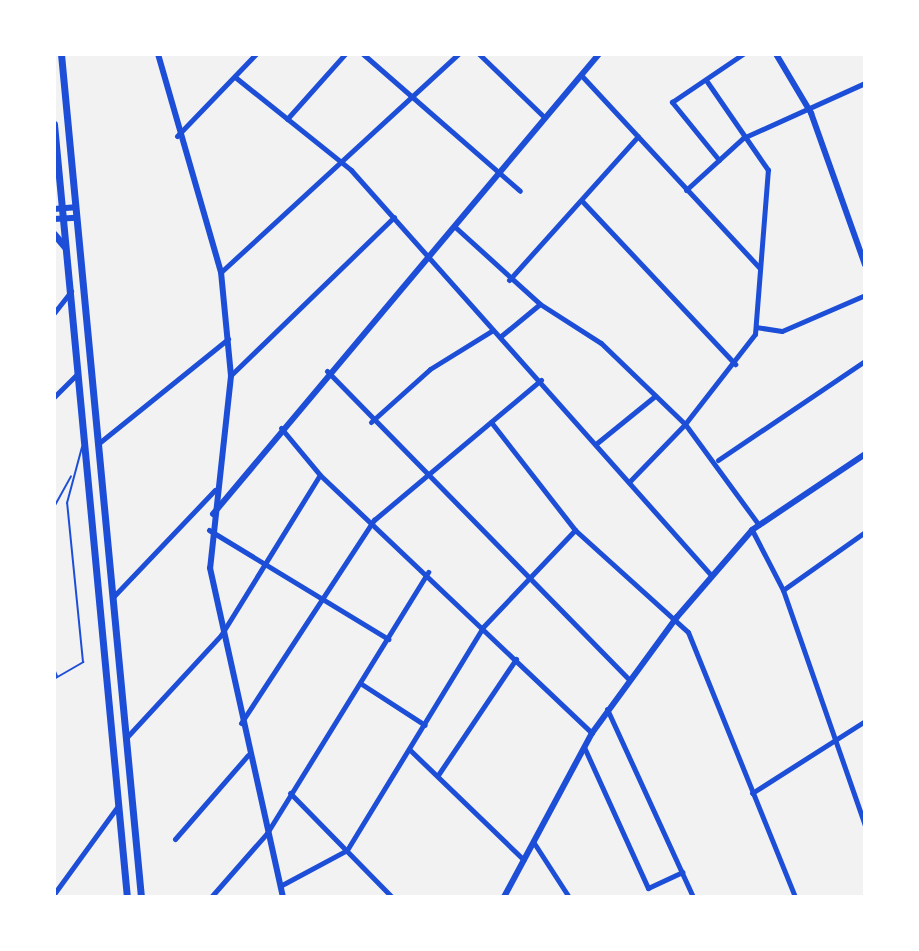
<!DOCTYPE html>
<style>
body{margin:0}
#map{position:relative;width:919px;height:951px;overflow:hidden;background:#f2f2f2;font-family:"Fira Sans Condensed",sans-serif}
div>[style]{position:absolute}
[style*='--x']{left:calc(var(--x)*1px);top:calc(var(--y)*1px);width:calc(var(--w)*1px);rotate:calc(var(--a)*1deg)}
.service>*{height:2px;margin:-1px;padding:0 1px;transform-origin:1px;border-radius:1px;background:#1d4ed8}
.minor>*{height:5px;margin:-2.5px;padding:0 2.5px;transform-origin:2.5px;border-radius:2.5px;background:#1d4ed8}
.tertiary>*{height:6px;margin:-3px;padding:0 3px;transform-origin:3px;border-radius:3px;background:#1d4ed8}
.secondary>*{height:7px;margin:-3.5px;padding:0 3.5px;transform-origin:3.5px;border-radius:3.5px;background:#1d4ed8}
span{translate:-50% -50%;white-space:nowrap;text-align:center;line-height:1.15;-webkit-text-stroke:6px #fff;paint-order:stroke}
.frame{position:absolute;inset:0;border:56px solid #fff;pointer-events:none}
</style>
<div id="map">
<div class="service">
<div style="--x:54;--y:507;--w:35;--a:-61"></div>
<div style="--x:54;--y:669;--w:8;--a:67"></div>
<div style="--x:54;--y:679;--w:34;--a:-30"></div>
<div style="--x:83;--y:662;--w:160;--a:-95.7"></div>
<div style="--x:67;--y:503;--w:58;--a:-75"></div>
</div>
<div class="minor">
<div style="--x:363;--y:54;--w:208;--a:41.1"></div>
<div style="--x:479;--y:54;--w:91;--a:44.1"></div>
<div style="--x:581;--y:75;--w:263;--a:47.2"></div>
<div style="--x:235;--y:77;--w:149;--a:38.7"></div>
<div style="--x:351;--y:170;--w:542;--a:48.37"></div>
<div style="--x:287;--y:119;--w:87;--a:-48.3"></div>
<div style="--x:177;--y:136;--w:114;--a:-46.1"></div>
<div style="--x:719;--y:160;--w:75;--a:-129"></div>
<div style="--x:672;--y:102;--w:86;--a:-34.1"></div>
<div style="--x:686;--y:190;--w:77;--a:-42.4"></div>
<div style="--x:743;--y:138;--w:134;--a:-24.3"></div>
<div style="--x:582;--y:201;--w:224;--a:46.8"></div>
<div style="--x:454;--y:226;--w:116;--a:42.2"></div>
<div style="--x:540;--y:304;--w:72;--a:32.6"></div>
<div style="--x:601;--y:343;--w:117;--a:44"></div>
<div style="--x:685;--y:424;--w:125;--a:53.8"></div>
<div style="--x:221;--y:272;--w:322;--a:-42.6"></div>
<div style="--x:509;--y:280;--w:193;--a:-48.1"></div>
<div style="--x:54;--y:313;--w:28;--a:-52"></div>
<div style="--x:756;--y:327;--w:26;--a:9"></div>
<div style="--x:782;--y:331;--w:90;--a:-23.4"></div>
<div style="--x:501;--y:336;--w:50;--a:-39.4"></div>
<div style="--x:327;--y:371;--w:431;--a:45.6"></div>
<div style="--x:231;--y:375;--w:227;--a:-44.1"></div>
<div style="--x:54;--y:397;--w:33;--a:-45"></div>
<div style="--x:371;--y:422;--w:79;--a:-41.9"></div>
<div style="--x:430;--y:369;--w:74;--a:-31.8"></div>
<div style="--x:491;--y:422;--w:137;--a:52.1"></div>
<div style="--x:575;--y:530;--w:152;--a:42.1"></div>
<div style="--x:688;--y:632;--w:286;--a:68"></div>
<div style="--x:281;--y:428;--w:61;--a:50.3"></div>
<div style="--x:320;--y:475;--w:375;--a:43.5"></div>
<div style="--x:99;--y:443;--w:166;--a:-38.9"></div>
<div style="--x:597;--y:443;--w:75;--a:-39"></div>
<div style="--x:718;--y:460;--w:177;--a:-34"></div>
<div style="--x:630;--y:481;--w:79;--a:-46"></div>
<div style="--x:685;--y:424;--w:114;--a:-52.1"></div>
<div style="--x:755;--y:334;--w:165;--a:-85.5"></div>
<div style="--x:768;--y:170;--w:109;--a:-124.6"></div>
<div style="--x:209;--y:530;--w:210;--a:31.3"></div>
<div style="--x:752;--y:530;--w:68;--a:62.7"></div>
<div style="--x:783;--y:590;--w:250;--a:70.8"></div>
<div style="--x:783;--y:590;--w:100;--a:-35.3"></div>
<div style="--x:113;--y:597;--w:148;--a:-46.4"></div>
<div style="--x:360;--y:683;--w:77;--a:32.9"></div>
<div style="--x:607;--y:709;--w:207;--a:65.4"></div>
<div style="--x:241;--y:723;--w:243;--a:-56.8"></div>
<div style="--x:374;--y:520;--w:218;--a:-40"></div>
<div style="--x:126;--y:738;--w:140;--a:-47.3"></div>
<div style="--x:221;--y:635;--w:188;--a:-58.3"></div>
<div style="--x:584;--y:747;--w:155;--a:65.6"></div>
<div style="--x:648;--y:888;--w:38;--a:-25"></div>
<div style="--x:410;--y:750;--w:158;--a:44"></div>
<div style="--x:438;--y:775;--w:140;--a:-56.1"></div>
<div style="--x:290;--y:793;--w:146;--a:45.6"></div>
<div style="--x:752;--y:793;--w:134;--a:-32.5"></div>
<div style="--x:175;--y:839;--w:111;--a:-49"></div>
<div style="--x:534;--y:843;--w:64;--a:57.1"></div>
<div style="--x:280;--y:886;--w:76;--a:-28.2"></div>
<div style="--x:347;--y:850;--w:261;--a:-58.6"></div>
<div style="--x:483;--y:627;--w:134;--a:-46.5"></div>
<div style="--x:54;--y:894;--w:109;--a:-54"></div>
<div style="--x:211;--y:897;--w:85;--a:-48.8"></div>
<div style="--x:267;--y:833;--w:307;--a:-58.3"></div>
</div>
<div class="tertiary">
<div style="--x:158;--y:54;--w:227;--a:73.9"></div>
<div style="--x:221;--y:272;--w:104;--a:84.5"></div>
<div style="--x:231;--y:376;--w:193;--a:96.2"></div>
<div style="--x:210;--y:568;--w:337;--a:77.5"></div>
<div style="--x:776;--y:54;--w:69;--a:59.3"></div>
<div style="--x:811;--y:113;--w:161;--a:70.4"></div>
<div style="--x:54;--y:209;--w:21;--a:-5"></div>
<div style="--x:54;--y:219;--w:22;--a:-3"></div>
<div style="--x:213;--y:514;--w:600;--a:-50"></div>
<div style="--x:504;--y:897;--w:186;--a:-61.8"></div>
<div style="--x:592;--y:733;--w:144;--a:-53.8"></div>
<div style="--x:677;--y:617;--w:115;--a:-49.2"></div>
<div style="--x:752;--y:530;--w:136;--a:-33.9"></div>
</div>
<div class="secondary">
<div style="--x:61;--y:54;--w:847;--a:84.58"></div>
<div style="--x:54;--y:124;--w:776;--a:84.61"></div>
<div style="--x:54;--y:234;--w:17;--a:50"></div>
</div>
<div class="frame"></div>
</div>
